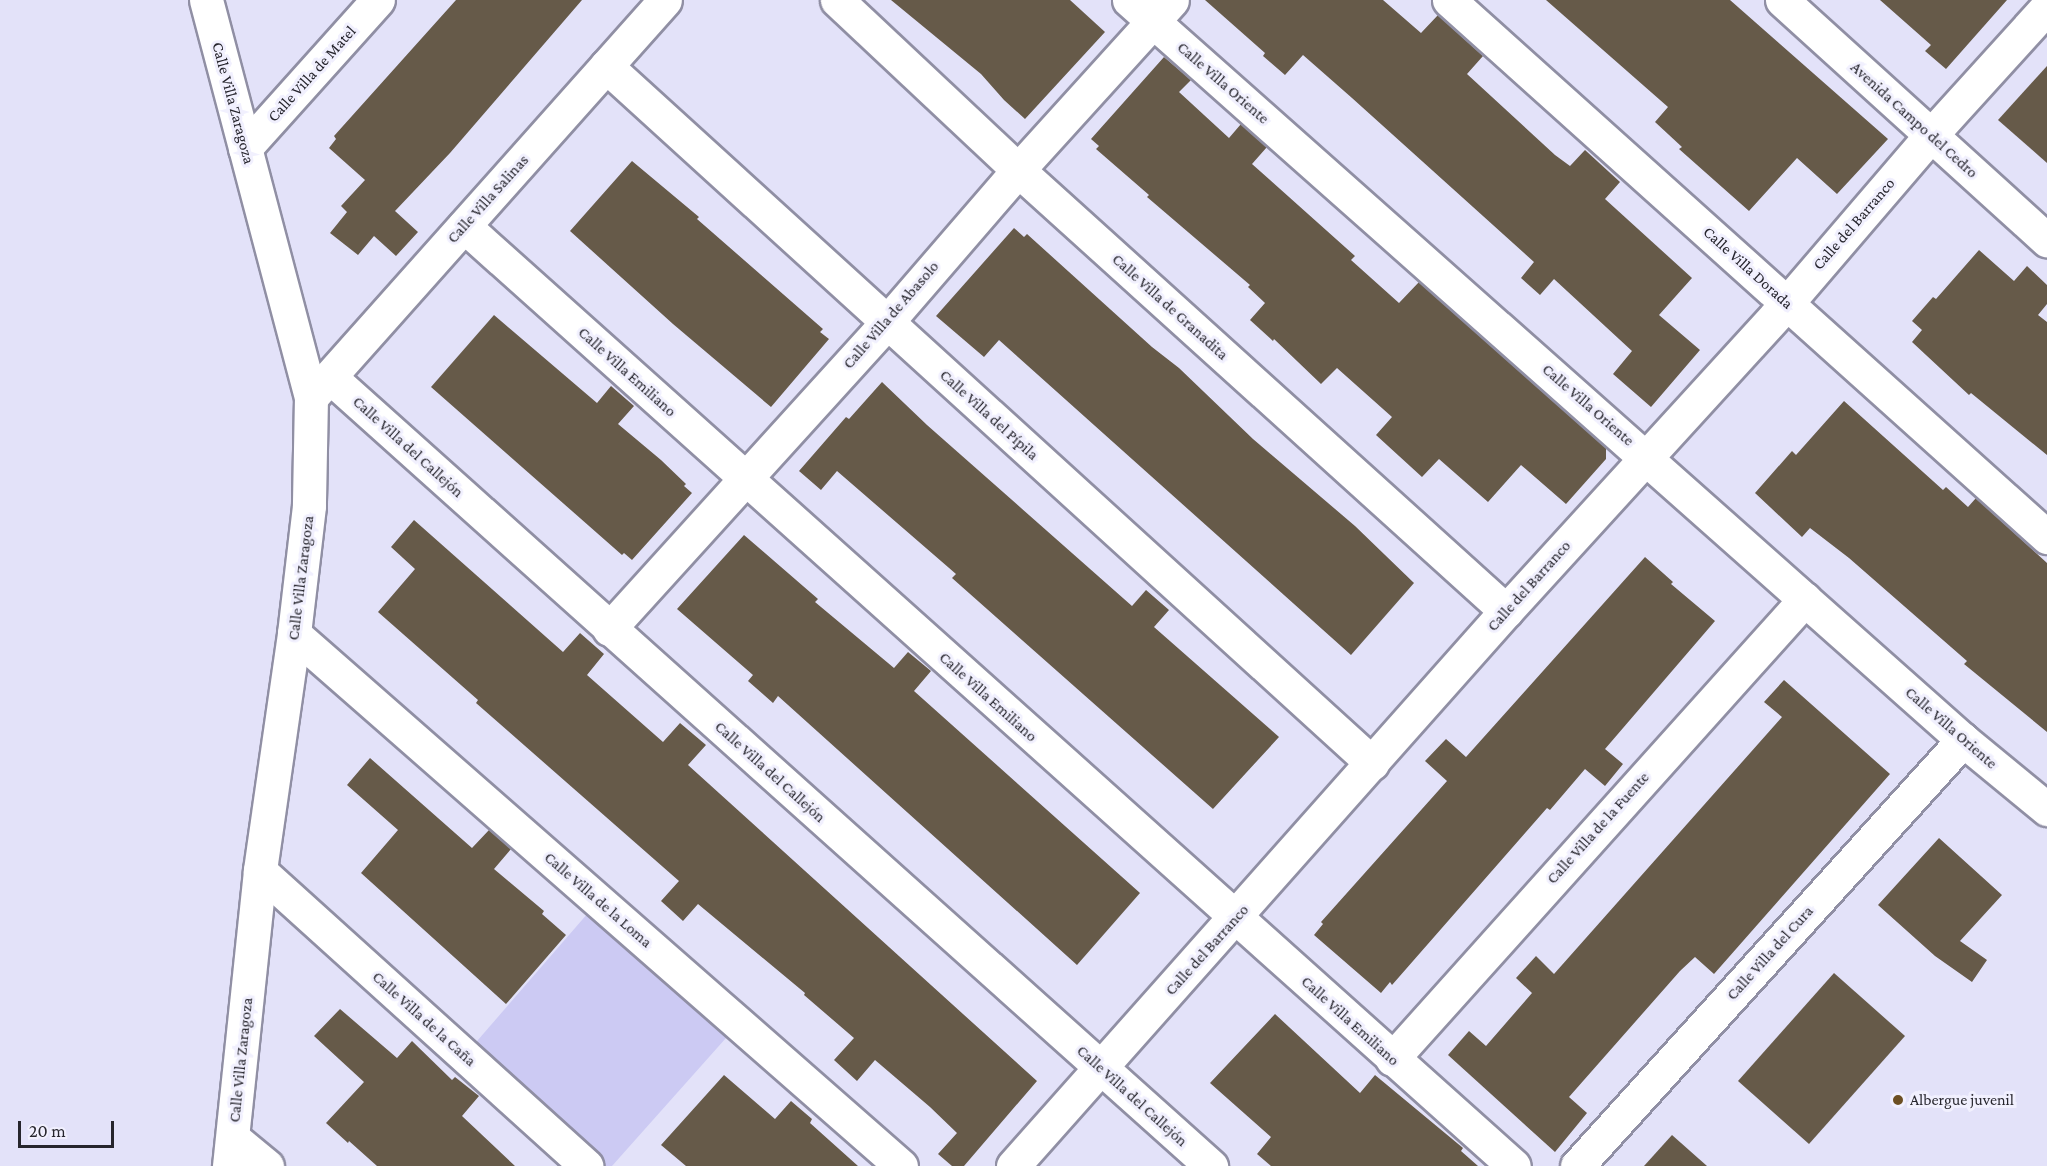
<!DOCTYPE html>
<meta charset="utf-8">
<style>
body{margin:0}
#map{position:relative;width:2047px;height:1166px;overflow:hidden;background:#e3e2f9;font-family:"Crimson Pro",serif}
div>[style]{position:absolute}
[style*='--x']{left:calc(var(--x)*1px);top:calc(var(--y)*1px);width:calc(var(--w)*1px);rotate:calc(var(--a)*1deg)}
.green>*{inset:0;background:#cccaf3}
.building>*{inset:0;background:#665a49}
.roads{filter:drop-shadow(2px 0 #908fa4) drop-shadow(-2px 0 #908fa4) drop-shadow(0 2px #908fa4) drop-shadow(0 -2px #908fa4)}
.minor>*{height:33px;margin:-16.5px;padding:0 16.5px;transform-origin:16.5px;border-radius:16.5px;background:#fff}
.dots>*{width:16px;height:16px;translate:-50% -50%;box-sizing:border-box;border:3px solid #f1f0fe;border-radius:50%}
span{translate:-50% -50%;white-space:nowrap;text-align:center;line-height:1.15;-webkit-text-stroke:6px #f1f0fe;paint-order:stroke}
.street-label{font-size:16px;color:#26252d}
.poi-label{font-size:16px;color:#26252d}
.left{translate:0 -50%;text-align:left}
.scale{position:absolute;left:18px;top:1121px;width:96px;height:27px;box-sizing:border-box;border:3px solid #26252d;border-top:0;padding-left:8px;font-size:18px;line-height:21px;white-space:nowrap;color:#26252d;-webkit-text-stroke:4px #f1f0fe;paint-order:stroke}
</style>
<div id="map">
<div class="green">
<div style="clip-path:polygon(595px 905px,734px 1029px,612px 1166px,601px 1166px,471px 1048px)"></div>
</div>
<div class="building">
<div style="clip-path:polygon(456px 0,582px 0,450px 153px,395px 211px,418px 232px,396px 256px,374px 236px,358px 255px,330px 233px,347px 212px,341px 206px,365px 180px,329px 148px,336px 139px,334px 136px)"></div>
<div style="clip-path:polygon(891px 0,1070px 0,1105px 32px,1025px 119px,1004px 100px,981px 74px)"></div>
<div style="clip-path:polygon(1205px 0,1383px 0,1421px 33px,1438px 15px,1483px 56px,1467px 74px,1555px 155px,1570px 166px,1585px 150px,1620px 182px,1605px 199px,1692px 278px,1659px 315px,1700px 350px,1651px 407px,1613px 374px,1632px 351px,1554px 279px,1540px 295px,1521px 278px,1534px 262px,1352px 98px,1303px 55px,1285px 75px,1263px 56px,1265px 53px)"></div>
<div style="clip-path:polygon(1546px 0,1730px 0,1888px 139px,1837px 194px,1797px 158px,1749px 211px,1679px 149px,1682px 147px,1655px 122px,1668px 107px)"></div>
<div style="clip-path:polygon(1880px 0,2007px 0,1946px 69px,1925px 51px,1931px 45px)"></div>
<div style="clip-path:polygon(1164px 57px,1191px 80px,1179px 92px,1229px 138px,1241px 124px,1267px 147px,1252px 164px,1355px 256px,1351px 260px,1399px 303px,1419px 282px,1606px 448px,1606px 459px,1566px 504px,1521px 465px,1488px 502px,1439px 459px,1422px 477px,1376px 435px,1392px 417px,1337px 368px,1321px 384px,1274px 339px,1273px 341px,1250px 320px,1265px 303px,1248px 287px,1250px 285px,1147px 197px,1149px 195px,1096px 149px,1099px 146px,1091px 139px)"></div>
<div style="clip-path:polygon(2047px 66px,2047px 163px,1998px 120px)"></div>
<div style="clip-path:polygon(632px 161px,699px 217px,697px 219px,823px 329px,820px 332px,829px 339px,771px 407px,673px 324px,570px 231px)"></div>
<div style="clip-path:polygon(1014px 228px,1024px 237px,1027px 234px,1152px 347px,1179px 368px,1253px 439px,1355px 526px,1414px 583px,1351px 655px,999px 340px,984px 357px,936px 316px)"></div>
<div style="clip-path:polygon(1979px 250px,2014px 281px,2027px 266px,2047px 285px,2047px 304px,2038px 315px,2047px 322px,2047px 455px,1971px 393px,1969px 395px,1912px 342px,1922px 330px,1912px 321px,1933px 297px,1936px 299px)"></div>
<div style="clip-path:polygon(494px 315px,597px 403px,611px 386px,634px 406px,618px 424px,661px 460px,686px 484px,684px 486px,692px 493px,632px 560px,624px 553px,622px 555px,431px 387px)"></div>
<div style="clip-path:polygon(882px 382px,927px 425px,1132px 606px,1146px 590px,1169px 610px,1154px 627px,1279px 737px,1213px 809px,952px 578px,956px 574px,837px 471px,821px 490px,799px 471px,846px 417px,849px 419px)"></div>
<div style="clip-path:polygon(1844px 401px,1943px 490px,1946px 487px,1968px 507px,1976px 498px,2047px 563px,2047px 732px,1964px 664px,1967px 661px,1849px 558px,1810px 528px,1802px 537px,1755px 493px,1792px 451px,1796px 455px)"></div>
<div style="clip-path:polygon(414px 520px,563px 652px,580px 633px,604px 654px,587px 675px,663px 742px,680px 723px,706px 745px,688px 765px,1037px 1081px,964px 1166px,952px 1166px,938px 1154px,957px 1133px,930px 1107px,875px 1060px,857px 1081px,834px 1060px,854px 1038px,804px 995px,805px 993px,698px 904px,683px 921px,661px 901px,679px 881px,476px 703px,478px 700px,378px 612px,415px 569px,391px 547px)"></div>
<div style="clip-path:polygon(744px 535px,818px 599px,815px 602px,894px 668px,908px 652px,931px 671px,914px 691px,1140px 893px,1077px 965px,778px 696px,773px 703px,748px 681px,753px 675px,677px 609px)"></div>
<div style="clip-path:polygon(1645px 557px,1673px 582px,1671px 584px,1715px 621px,1605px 749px,1623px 764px,1605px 786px,1585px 769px,1550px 810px,1547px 808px,1392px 985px,1390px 982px,1381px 993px,1314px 935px,1323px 924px,1321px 922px,1447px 781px,1425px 761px,1446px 739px,1466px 757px)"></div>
<div style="clip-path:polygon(1784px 680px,1890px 774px,1714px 974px,1695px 957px,1680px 971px,1569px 1097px,1587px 1113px,1555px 1152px,1448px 1055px,1469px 1031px,1486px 1046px,1532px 993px,1516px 978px,1536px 956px,1554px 974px,1782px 717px,1764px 702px)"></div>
<div style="clip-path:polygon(370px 758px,472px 848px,489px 830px,511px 849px,494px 869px,544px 911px,542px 914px,566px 935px,506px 1004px,361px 873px,398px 830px,347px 785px)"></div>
<div style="clip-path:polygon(1939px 838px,2002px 895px,1960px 941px,1987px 960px,1972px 982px,1935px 956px,1878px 905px)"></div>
<div style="clip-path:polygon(1834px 973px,1905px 1036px,1809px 1144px,1738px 1081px)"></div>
<div style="clip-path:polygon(340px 1009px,397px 1058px,412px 1041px,452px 1080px,455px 1077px,479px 1096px,462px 1116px,515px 1166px,377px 1166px,349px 1141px,348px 1143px,326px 1123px,364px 1082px,314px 1036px)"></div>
<div style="clip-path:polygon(1275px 1014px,1360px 1093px,1375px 1075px,1463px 1148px,1461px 1151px,1478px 1166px,1271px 1166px,1257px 1154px,1271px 1137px,1210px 1083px)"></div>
<div style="clip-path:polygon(724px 1075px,775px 1119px,791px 1101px,812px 1119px,810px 1123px,858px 1166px,686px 1166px,661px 1145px)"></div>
<div style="clip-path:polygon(1672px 1135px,1707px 1166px,1644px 1166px)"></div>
</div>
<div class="roads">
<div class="minor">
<div style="--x:206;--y:0;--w:411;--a:75.2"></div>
<div style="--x:311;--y:397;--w:109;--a:91.1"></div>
<div style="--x:309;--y:506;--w:129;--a:96.7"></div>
<div style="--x:294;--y:634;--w:239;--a:98.2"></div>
<div style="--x:260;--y:871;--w:297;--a:96"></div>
<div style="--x:837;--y:0;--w:248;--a:43.2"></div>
<div style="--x:1018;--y:170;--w:658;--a:42.1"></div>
<div style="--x:1129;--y:0;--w:1115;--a:41.58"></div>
<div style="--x:1963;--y:740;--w:109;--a:39.4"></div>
<div style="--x:1449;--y:0;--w:804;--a:41.92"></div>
<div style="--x:1782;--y:0;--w:358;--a:42.2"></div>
<div style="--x:606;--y:66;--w:1036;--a:42.3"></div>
<div style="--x:245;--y:148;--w:199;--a:-48.1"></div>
<div style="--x:464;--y:226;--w:1409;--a:41.84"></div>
<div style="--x:330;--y:377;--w:1183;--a:41.85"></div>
<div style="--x:315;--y:393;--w:526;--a:-48.31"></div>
<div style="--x:609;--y:629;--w:414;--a:-47.8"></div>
<div style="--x:887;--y:322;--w:201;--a:-49.2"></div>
<div style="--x:1018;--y:170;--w:229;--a:-47.8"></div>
<div style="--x:294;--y:634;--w:807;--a:41.23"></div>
<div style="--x:260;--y:871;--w:440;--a:42.1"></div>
<div style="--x:1392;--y:1059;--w:618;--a:-48.08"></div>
<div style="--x:233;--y:1138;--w:44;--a:39.5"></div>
<div style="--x:1013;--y:1166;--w:742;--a:-48.39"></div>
<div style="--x:1506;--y:611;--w:417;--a:-47.6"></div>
<div style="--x:1787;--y:303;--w:221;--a:-49.4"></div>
<div style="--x:1931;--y:135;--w:173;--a:-47.8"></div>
<div style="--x:1577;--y:1166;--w:575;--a:-47.82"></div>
</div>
</div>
<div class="dots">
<div style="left:1898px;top:1100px;background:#6c4f23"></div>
</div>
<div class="street-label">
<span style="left:312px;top:74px;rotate:-48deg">Calle Villa de Matel</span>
<span style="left:1223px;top:83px;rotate:41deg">Calle Villa Oriente</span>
<span style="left:233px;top:103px;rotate:75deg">Calle Villa Zaragoza</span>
<span style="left:1914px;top:120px;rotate:42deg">Avenida Campo del Cedro</span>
<span style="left:488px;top:199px;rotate:-48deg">Calle Villa Salinas</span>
<span style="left:1854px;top:224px;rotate:-49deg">Calle del Barranco</span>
<span style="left:1748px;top:268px;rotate:42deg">Calle Villa Dorada</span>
<span style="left:1170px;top:307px;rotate:42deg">Calle Villa de Granadita</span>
<span style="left:891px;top:315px;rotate:-49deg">Calle Villa de Abasolo</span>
<span style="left:627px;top:372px;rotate:42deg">Calle Villa Emiliano</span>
<span style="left:1588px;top:405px;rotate:41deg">Calle Villa Oriente</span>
<span style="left:989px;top:415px;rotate:42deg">Calle Villa del Pípila</span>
<span style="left:408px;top:447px;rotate:42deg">Calle Villa del Callejón</span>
<span style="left:301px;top:578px;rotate:-83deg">Calle Villa Zaragoza</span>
<span style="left:1529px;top:586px;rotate:-48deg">Calle del Barranco</span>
<span style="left:988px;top:697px;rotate:42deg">Calle Villa Emiliano</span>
<span style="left:1951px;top:728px;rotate:41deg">Calle Villa Oriente</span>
<span style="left:770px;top:772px;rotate:42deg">Calle Villa del Callejón</span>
<span style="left:1598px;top:828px;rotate:-48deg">Calle Villa de la Fuente</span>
<span style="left:598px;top:900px;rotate:41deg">Calle Villa de la Loma</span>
<span style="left:1207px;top:950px;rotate:-48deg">Calle del Barranco</span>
<span style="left:1770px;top:953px;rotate:-48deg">Calle Villa del Cura</span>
<span style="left:424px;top:1019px;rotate:42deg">Calle Villa de la Caña</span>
<span style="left:1350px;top:1021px;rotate:42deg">Calle Villa Emiliano</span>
<span style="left:241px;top:1060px;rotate:-84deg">Calle Villa Zaragoza</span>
<span style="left:1132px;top:1096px;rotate:42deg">Calle Villa del Callejón</span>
</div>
<div class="poi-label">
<span class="left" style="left:1910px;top:1100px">Albergue juvenil</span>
</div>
<div class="scale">20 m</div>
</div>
